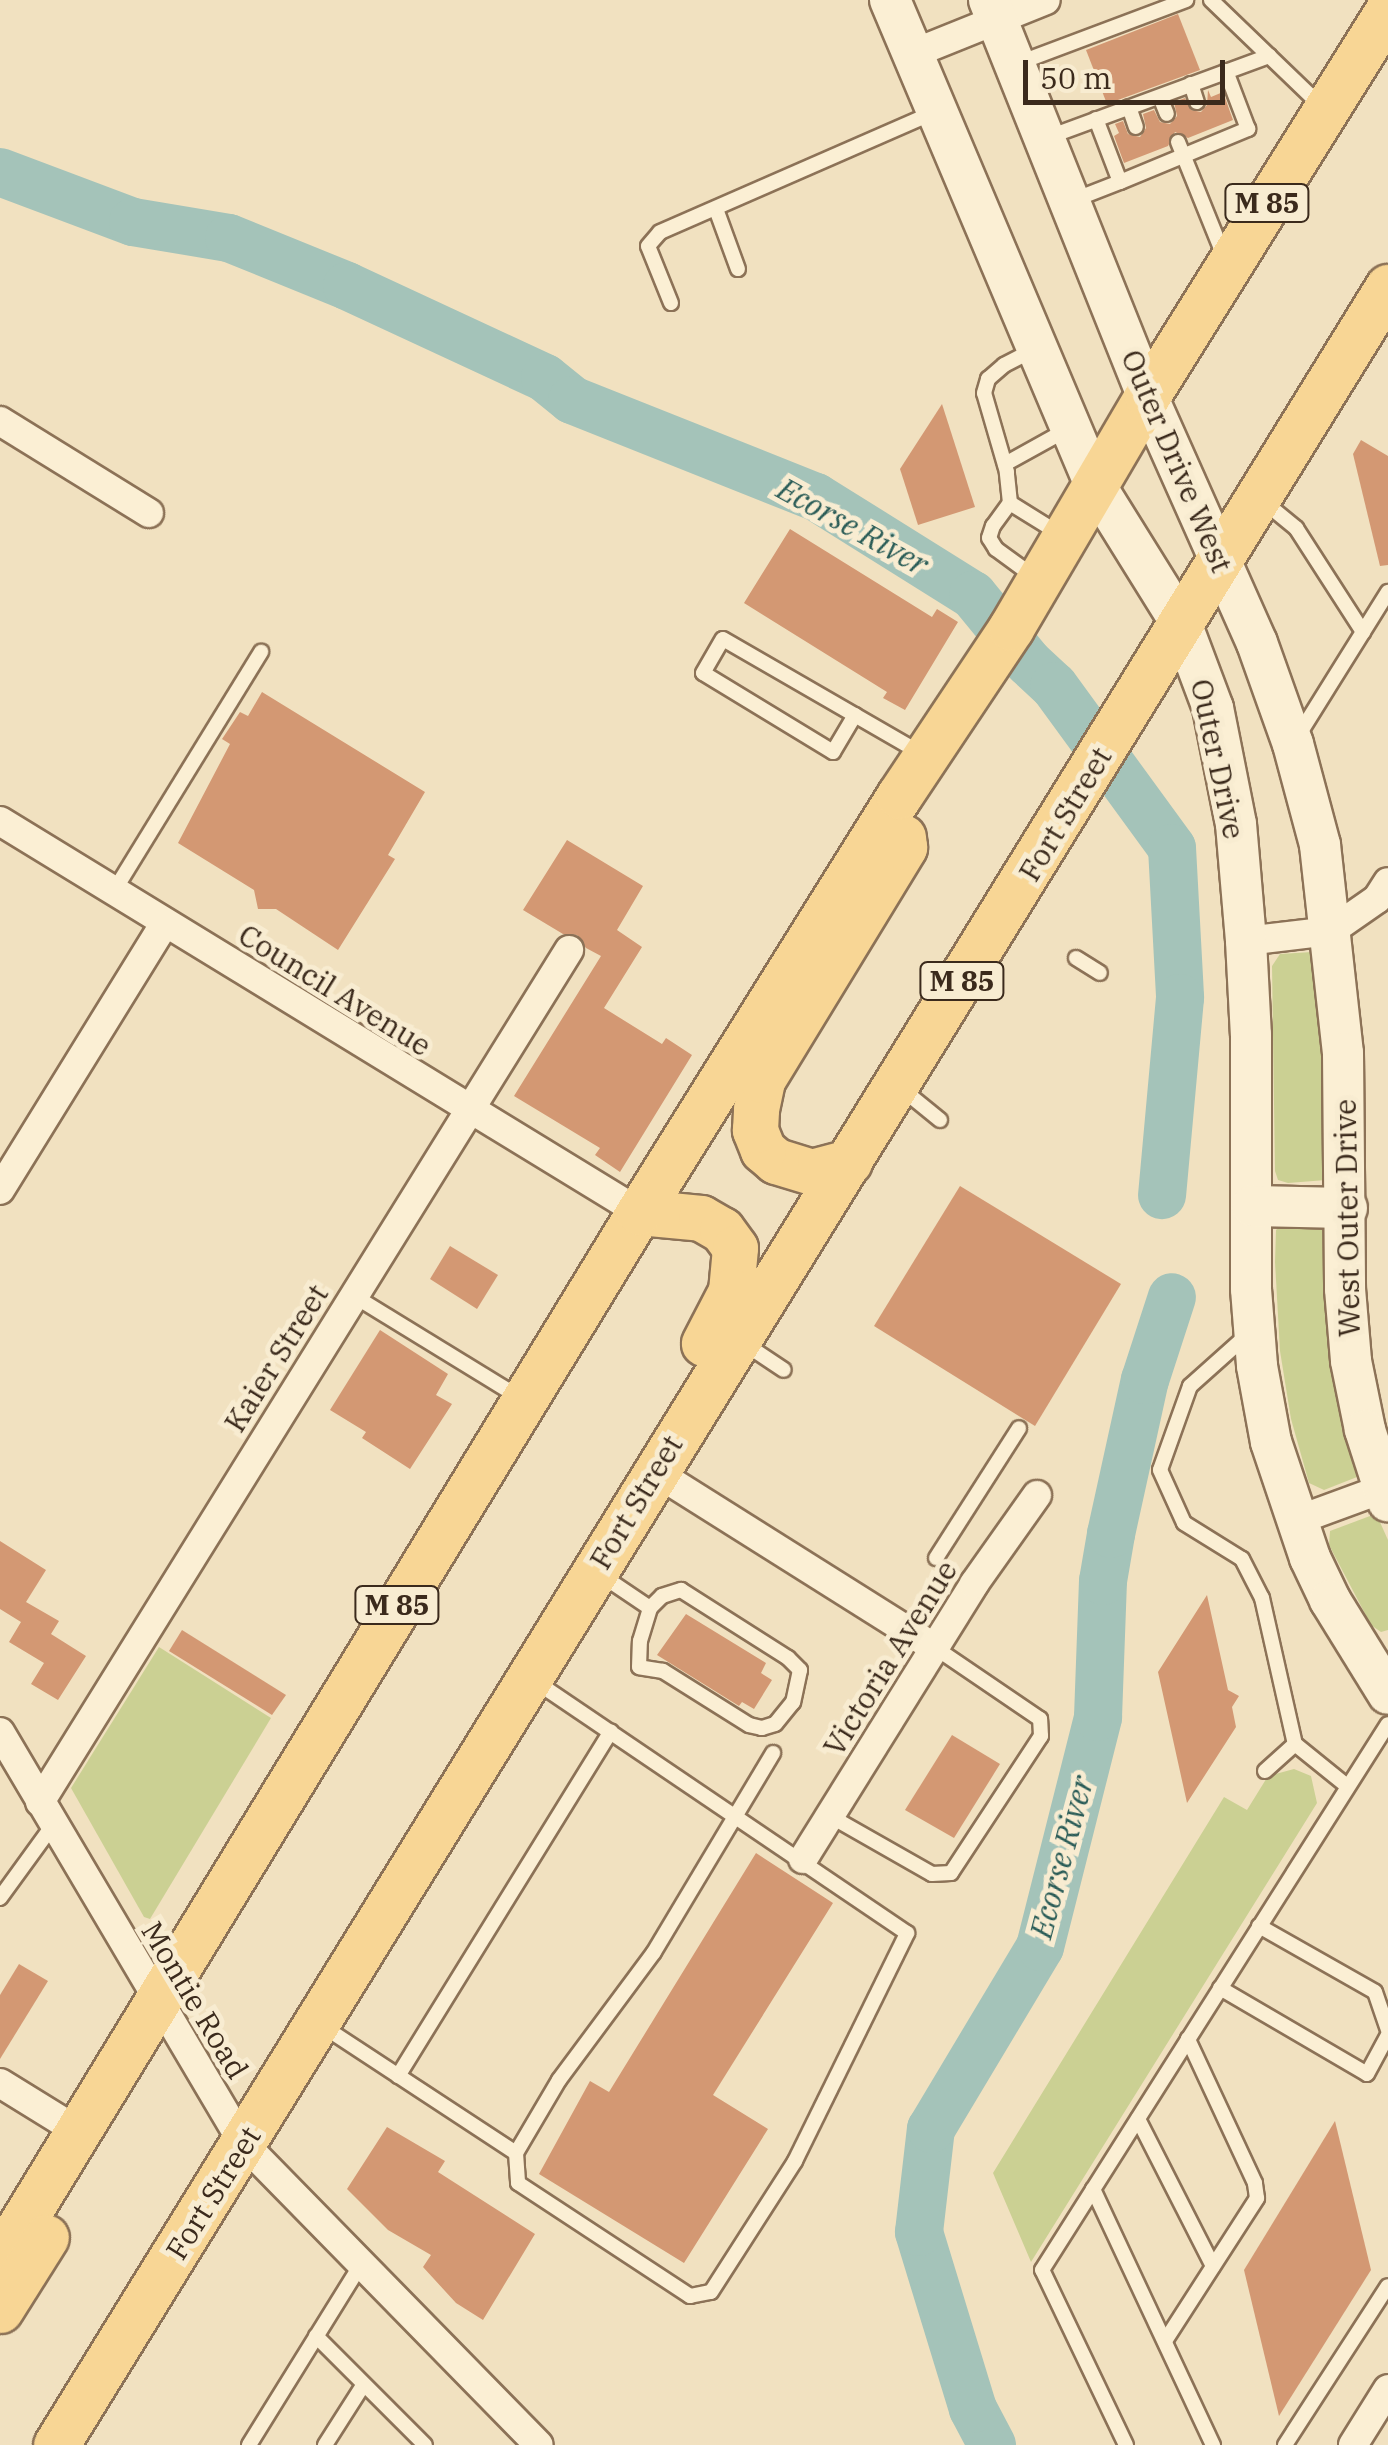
<!DOCTYPE html>
<style>
body{margin:0}
#map{position:relative;width:1388px;height:2445px;overflow:hidden;background:#f1e1c0;font-family:"IBM Plex Serif",serif}
div>[style]{position:absolute}
[style*='--x']{left:calc(var(--x)*1px);top:calc(var(--y)*1px);width:calc(var(--w)*1px);rotate:calc(var(--a)*1deg)}
.green>*{inset:0;background:#cbd093}
.river>*{height:48px;margin:-24px;padding:0 24px;transform-origin:24px;border-radius:24px;background:#a4c3b9}
.building>*{inset:0;background:#d39873}
.roads{filter:drop-shadow(2px 0 #8c7257) drop-shadow(-2px 0 #8c7257) drop-shadow(0 2px #8c7257) drop-shadow(0 -2px #8c7257)}
.lane>*{height:14px;margin:-7px;padding:0 7px;transform-origin:7px;border-radius:7px;background:#fbefd4}
.street>*{height:28px;margin:-14px;padding:0 14px;transform-origin:14px;border-radius:14px;background:#fbefd4}
.secondary>*{height:40px;margin:-20px;padding:0 20px;transform-origin:20px;border-radius:20px;background:#fbefd4}
.primary>*{height:45px;margin:-22.5px;padding:0 22.5px;transform-origin:22.5px;border-radius:22.5px;background:#f8d695}
span{translate:-50% -50%;white-space:nowrap;text-align:center;line-height:1.15;-webkit-text-stroke:10px #f8ecd1;paint-order:stroke}
.shield-label span{padding:2px 8px;background:#f8ecd1;border:2px solid;border-radius:8px;-webkit-text-stroke-width:0}
.shield-label{font-size:28px;color:#3b2a1c;font-weight:700}
.street-label{font-size:30px;color:#3b2a1c}
.water-label{font-size:32px;color:#2a5c57;font-style:italic}
.scale{position:absolute;left:1023px;top:60px;width:202px;height:45px;box-sizing:border-box;border:5px solid #3b2a1c;border-top:0;padding-left:12px;font-size:30px;line-height:35px;white-space:nowrap;color:#3b2a1c;-webkit-text-stroke:8px #f8ecd1;paint-order:stroke}
</style>
<div id="map">
<div class="green">
<div style="clip-path:polygon(1312px 952px,1326px 1027px,1326px 1180px,1288px 1183px,1278px 1180px,1275px 1171px,1272px 966px,1280px 954px)"></div>
<div style="clip-path:polygon(1324px 1222px,1360px 1471px,1357px 1477px,1324px 1490px,1309px 1483px,1291px 1419px,1280px 1351px,1275px 1262px,1276px 1230px,1283px 1223px)"></div>
<div style="clip-path:polygon(1370px 1516px,1379px 1520px,1388px 1540px,1388px 1630px,1381px 1632px,1371px 1625px,1329px 1545px,1330px 1531px)"></div>
<div style="clip-path:polygon(159px 1647px,271px 1718px,150px 1919px,144px 1917px,71px 1788px)"></div>
<div style="clip-path:polygon(1294px 1769px,1311px 1776px,1317px 1803px,1031px 2262px,993px 2173px,1224px 1797px,1247px 1810px,1268px 1776px)"></div>
</div>
<div class="river">
<div style="--x:0;--y:172;--w:142;--a:20.6"></div>
<div style="--x:133;--y:222;--w:97;--a:9.5"></div>
<div style="--x:229;--y:238;--w:127;--a:22.1"></div>
<div style="--x:347;--y:286;--w:218;--a:24.9"></div>
<div style="--x:545;--y:378;--w:35;--a:39"></div>
<div style="--x:572;--y:400;--w:263;--a:21.7"></div>
<div style="--x:816;--y:497;--w:185;--a:32"></div>
<div style="--x:973;--y:595;--w:87;--a:50.6"></div>
<div style="--x:1028;--y:662;--w:35;--a:43"></div>
<div style="--x:1054;--y:686;--w:200;--a:53.9"></div>
<div style="--x:1172;--y:848;--w:150;--a:86.9"></div>
<div style="--x:1180;--y:998;--w:198;--a:95.2"></div>
<div style="--x:992;--y:2445;--w:41;--a:-117.8"></div>
<div style="--x:973;--y:2409;--w:185;--a:-107"></div>
<div style="--x:919;--y:2232;--w:104;--a:-83.4"></div>
<div style="--x:931;--y:2129;--w:212;--a:-59.1"></div>
<div style="--x:1040;--y:1947;--w:237;--a:-75.8"></div>
<div style="--x:1098;--y:1717;--w:136;--a:-87.9"></div>
<div style="--x:1103;--y:1581;--w:48;--a:-80.3"></div>
<div style="--x:1111;--y:1534;--w:158;--a:-77.6"></div>
<div style="--x:1145;--y:1380;--w:87;--a:-72"></div>
</div>
<div class="building">
<div style="clip-path:polygon(1178px 14px,1200px 70px,1107px 104px,1086px 50px)"></div>
<div style="clip-path:polygon(1208px 90px,1211px 97px,1223px 92px,1233px 120px,1188px 138px,1175px 132px,1168px 146px,1124px 163px,1114px 136px,1119px 133px,1115px 124px,1123px 121px,1128px 134px,1140px 137px,1146px 128px,1143px 114px,1154px 110px,1160px 122px,1170px 124px,1177px 116px,1174px 102px,1185px 98px,1191px 110px,1201px 112px,1207px 105px)"></div>
<div style="clip-path:polygon(942px 404px,975px 507px,918px 525px,900px 469px)"></div>
<div style="clip-path:polygon(1361px 440px,1388px 456px,1388px 565px,1380px 566px,1353px 454px)"></div>
<div style="clip-path:polygon(790px 529px,932px 617px,937px 609px,958px 622px,905px 710px,883px 698px,887px 692px,744px 603px)"></div>
<div style="clip-path:polygon(262px 692px,425px 792px,388px 855px,395px 859px,338px 950px,276px 909px,258px 909px,254px 890px,178px 843px,230px 744px,222px 739px,240px 712px,248px 716px)"></div>
<div style="clip-path:polygon(567px 840px,643px 886px,617px 930px,642px 947px,604px 1008px,662px 1044px,666px 1038px,692px 1055px,620px 1172px,595px 1155px,600px 1148px,514px 1096px,601px 956px,586px 948px,577px 935px,563px 934px,523px 910px)"></div>
<div style="clip-path:polygon(960px 1186px,1121px 1284px,1035px 1426px,874px 1326px)"></div>
<div style="clip-path:polygon(450px 1246px,498px 1275px,477px 1309px,430px 1279px)"></div>
<div style="clip-path:polygon(380px 1330px,448px 1374px,436px 1395px,452px 1404px,410px 1469px,362px 1438px,366px 1432px,330px 1410px)"></div>
<div style="clip-path:polygon(0 1541px,46px 1570px,26px 1602px,59px 1621px,51px 1634px,86px 1656px,58px 1700px,31px 1684px,44px 1663px,9px 1642px,21px 1622px,0 1609px)"></div>
<div style="clip-path:polygon(1207px 1595px,1228px 1690px,1239px 1696px,1232px 1707px,1236px 1727px,1187px 1803px,1158px 1672px)"></div>
<div style="clip-path:polygon(686px 1614px,766px 1663px,761px 1673px,772px 1680px,754px 1709px,742px 1702px,739px 1706px,657px 1655px)"></div>
<div style="clip-path:polygon(182px 1630px,286px 1695px,272px 1715px,169px 1651px)"></div>
<div style="clip-path:polygon(952px 1735px,1000px 1764px,954px 1838px,905px 1810px)"></div>
<div style="clip-path:polygon(756px 1853px,833px 1903px,713px 2095px,768px 2129px,684px 2263px,539px 2174px,590px 2081px,609px 2092px)"></div>
<div style="clip-path:polygon(19px 1964px,48px 1981px,0 2059px,0 1995px)"></div>
<div style="clip-path:polygon(1335px 2121px,1371px 2270px,1279px 2416px,1244px 2270px)"></div>
<div style="clip-path:polygon(387px 2127px,445px 2161px,438px 2172px,535px 2234px,483px 2320px,456px 2303px,423px 2267px,431px 2255px,388px 2230px,347px 2189px)"></div>
</div>
<div class="roads">
<div class="lane">
<div style="--x:1211;--y:0;--w:154;--a:43.9"></div>
<div style="--x:1016;--y:64;--w:182;--a:-20.6"></div>
<div style="--x:1191;--y:84;--w:19;--a:72"></div>
<div style="--x:1160;--y:97;--w:18;--a:68"></div>
<div style="--x:1129;--y:107;--w:21;--a:71"></div>
<div style="--x:1096;--y:119;--w:67;--a:69.1"></div>
<div style="--x:1120;--y:182;--w:139;--a:-22.5"></div>
<div style="--x:1248;--y:129;--w:62;--a:-110.8"></div>
<div style="--x:1046;--y:138;--w:238;--a:-20.2"></div>
<div style="--x:1178;--y:142;--w:123;--a:68"></div>
<div style="--x:1071;--y:201;--w:53;--a:-21.2"></div>
<div style="--x:716;--y:209;--w:64;--a:69.9"></div>
<div style="--x:671;--y:303;--w:61;--a:-112"></div>
<div style="--x:648;--y:246;--w:18;--a:-49"></div>
<div style="--x:660;--y:232;--w:300;--a:-23.6"></div>
<div style="--x:1005;--y:464;--w:74;--a:-29"></div>
<div style="--x:1263;--y:501;--w:43;--a:39.3"></div>
<div style="--x:1296;--y:528;--w:124;--a:57.2"></div>
<div style="--x:1010;--y:503;--w:31;--a:-96"></div>
<div style="--x:1007;--y:472;--w:82;--a:-106.2"></div>
<div style="--x:984;--y:393;--w:15;--a:-74"></div>
<div style="--x:988;--y:379;--w:21;--a:-41"></div>
<div style="--x:1004;--y:365;--w:35;--a:-27"></div>
<div style="--x:1033;--y:576;--w:46;--a:-143.9"></div>
<div style="--x:996;--y:549;--w:13;--a:-122"></div>
<div style="--x:989;--y:538;--w:13;--a:-72"></div>
<div style="--x:993;--y:526;--w:29;--a:-54"></div>
<div style="--x:1010;--y:503;--w:59;--a:31.8"></div>
<div style="--x:855;--y:715;--w:43;--a:120.7"></div>
<div style="--x:833;--y:752;--w:152;--a:-148.7"></div>
<div style="--x:703;--y:673;--w:39;--a:-60"></div>
<div style="--x:723;--y:639;--w:230;--a:30"></div>
<div style="--x:1298;--y:736;--w:170;--a:-58"></div>
<div style="--x:114;--y:891;--w:281;--a:-58.4"></div>
<div style="--x:1076;--y:958;--w:28;--a:32"></div>
<div style="--x:902;--y:1089;--w:49;--a:39.2"></div>
<div style="--x:354;--y:1296;--w:193;--a:31.5"></div>
<div style="--x:1246;--y:1336;--w:75;--a:138.2"></div>
<div style="--x:1190;--y:1386;--w:89;--a:109.7"></div>
<div style="--x:1160;--y:1470;--w:58;--a:65.6"></div>
<div style="--x:1184;--y:1523;--w:68;--a:31.8"></div>
<div style="--x:1242;--y:1559;--w:44;--a:62.9"></div>
<div style="--x:1262;--y:1598;--w:150;--a:77.3"></div>
<div style="--x:1295;--y:1744;--w:67;--a:38.9"></div>
<div style="--x:742;--y:1342;--w:50;--a:33.7"></div>
<div style="--x:936;--y:1558;--w:154;--a:-57.4"></div>
<div style="--x:601;--y:1575;--w:59;--a:34"></div>
<div style="--x:681;--y:1590;--w:127;--a:32.4"></div>
<div style="--x:788;--y:1658;--w:17;--a:45"></div>
<div style="--x:800;--y:1670;--w:33;--a:102"></div>
<div style="--x:793;--y:1702;--w:28;--a:129"></div>
<div style="--x:775;--y:1724;--w:14;--a:163"></div>
<div style="--x:762;--y:1728;--w:13;--a:-167"></div>
<div style="--x:749;--y:1725;--w:102;--a:-147.9"></div>
<div style="--x:663;--y:1671;--w:24;--a:-171"></div>
<div style="--x:639;--y:1667;--w:26;--a:-88"></div>
<div style="--x:640;--y:1641;--w:34;--a:-73"></div>
<div style="--x:650;--y:1608;--w:17;--a:-45"></div>
<div style="--x:662;--y:1596;--w:20;--a:-18"></div>
<div style="--x:1265;--y:1771;--w:40;--a:-42"></div>
<div style="--x:830;--y:1816;--w:117;--a:29.6"></div>
<div style="--x:932;--y:1874;--w:19;--a:-3"></div>
<div style="--x:951;--y:1873;--w:164;--a:-56.7"></div>
<div style="--x:1041;--y:1736;--w:17;--a:-93"></div>
<div style="--x:1040;--y:1719;--w:128;--a:-145.8"></div>
<div style="--x:0;--y:1898;--w:90;--a:-54"></div>
<div style="--x:1259;--y:1926;--w:133;--a:29.6"></div>
<div style="--x:1375;--y:1992;--w:40;--a:71.1"></div>
<div style="--x:1220;--y:1988;--w:170;--a:30.3"></div>
<div style="--x:1367;--y:2074;--w:44;--a:-61.7"></div>
<div style="--x:321;--y:2025;--w:233;--a:33.3"></div>
<div style="--x:516;--y:2153;--w:85;--a:-59.5"></div>
<div style="--x:559;--y:2080;--w:159;--a:-53.4"></div>
<div style="--x:654;--y:1952;--w:232;--a:-59.1"></div>
<div style="--x:398;--y:2076;--w:405;--a:-58.3"></div>
<div style="--x:1138;--y:2119;--w:165;--a:63"></div>
<div style="--x:516;--y:2153;--w:30;--a:86"></div>
<div style="--x:518;--y:2183;--w:206;--a:33.3"></div>
<div style="--x:690;--y:2296;--w:21;--a:-11"></div>
<div style="--x:711;--y:2292;--w:156;--a:-57.3"></div>
<div style="--x:795;--y:2161;--w:254;--a:-63.8"></div>
<div style="--x:907;--y:1933;--w:449;--a:-145.9"></div>
<div style="--x:1093;--y:2189;--w:283;--a:64.9"></div>
<div style="--x:316;--y:2336;--w:154;--a:45"></div>
<div style="--x:1165;--y:2341;--w:170;--a:-57.2"></div>
<div style="--x:1257;--y:2198;--w:15;--a:-98"></div>
<div style="--x:1255;--y:2183;--w:159;--a:-115"></div>
<div style="--x:249;--y:2445;--w:214;--a:-58.2"></div>
<div style="--x:325;--y:2445;--w:72;--a:-57.4"></div>
<div style="--x:1126;--y:2445;--w:194;--a:-115.6"></div>
<div style="--x:1042;--y:2270;--w:646;--a:-57.64"></div>
<div style="--x:1285;--y:2445;--w:189;--a:-57.1"></div>
</div>
<div class="street">
<div style="--x:912;--y:54;--w:144;--a:-21.9"></div>
<div style="--x:0;--y:421;--w:175;--a:31.7"></div>
<div style="--x:0;--y:821;--w:749;--a:31.46"></div>
<div style="--x:1246;--y:941;--w:86;--a:-6.7"></div>
<div style="--x:1331;--y:931;--w:56;--a:-34.8"></div>
<div style="--x:1377;--y:899;--w:20;--a:-57"></div>
<div style="--x:0;--y:1190;--w:314;--a:-58.3"></div>
<div style="--x:654;--y:1471;--w:331;--a:32.2"></div>
<div style="--x:1295;--y:1521;--w:99;--a:-20.1"></div>
<div style="--x:0;--y:1732;--w:479;--a:59.4"></div>
<div style="--x:244;--y:2144;--w:421;--a:45.6"></div>
<div style="--x:40;--y:1802;--w:1003;--a:-58.16"></div>
<div style="--x:803;--y:1859;--w:324;--a:-58.1"></div>
<div style="--x:974;--y:1584;--w:109;--a:-54.7"></div>
<div style="--x:0;--y:2083;--w:89;--a:31.7"></div>
<div style="--x:1353;--y:2445;--w:66;--a:-58"></div>
</div>
<div class="secondary">
<div style="--x:890;--y:0;--w:527;--a:67.09"></div>
<div style="--x:1095;--y:485;--w:163;--a:58.1"></div>
<div style="--x:1181;--y:623;--w:91;--a:69.4"></div>
<div style="--x:1213;--y:708;--w:118;--a:78.8"></div>
<div style="--x:1236;--y:824;--w:117;--a:85.1"></div>
<div style="--x:1246;--y:941;--w:94;--a:87"></div>
<div style="--x:1251;--y:1035;--w:254;--a:90"></div>
<div style="--x:1251;--y:1289;--w:77;--a:85.5"></div>
<div style="--x:1257;--y:1366;--w:77;--a:79.6"></div>
<div style="--x:1271;--y:1442;--w:122;--a:71.4"></div>
<div style="--x:1310;--y:1558;--w:47;--a:64.5"></div>
<div style="--x:1330;--y:1600;--w:110;--a:58.3"></div>
<div style="--x:989;--y:0;--w:426;--a:68.2"></div>
<div style="--x:1147;--y:396;--w:270;--a:66"></div>
<div style="--x:1257;--y:643;--w:107;--a:70.4"></div>
<div style="--x:1293;--y:744;--w:105;--a:75"></div>
<div style="--x:1320;--y:845;--w:209;--a:83.7"></div>
<div style="--x:1343;--y:1053;--w:236;--a:89.5"></div>
<div style="--x:1345;--y:1289;--w:72;--a:85.2"></div>
<div style="--x:1351;--y:1361;--w:70;--a:78.5"></div>
<div style="--x:1365;--y:1430;--w:75;--a:72.1"></div>
<div style="--x:1252;--y:1206;--w:95;--a:1.2"></div>
</div>
<div class="primary">
<div style="--x:849;--y:1162;--w:38;--a:165"></div>
<div style="--x:812;--y:1172;--w:38;--a:-163"></div>
<div style="--x:776;--y:1161;--w:17;--a:-140"></div>
<div style="--x:763;--y:1150;--w:22;--a:-112"></div>
<div style="--x:755;--y:1130;--w:21;--a:-87"></div>
<div style="--x:756;--y:1109;--w:30;--a:-78"></div>
<div style="--x:762;--y:1080;--w:273;--a:-58.6"></div>
<div style="--x:904;--y:847;--w:10;--a:-96"></div>
<div style="--x:639;--y:1212;--w:62;--a:5.5"></div>
<div style="--x:701;--y:1218;--w:24;--a:30"></div>
<div style="--x:722;--y:1230;--w:22;--a:54"></div>
<div style="--x:735;--y:1248;--w:43;--a:95.3"></div>
<div style="--x:731;--y:1291;--w:59;--a:117.4"></div>
<div style="--x:0;--y:2259;--w:1227;--a:-58.6"></div>
<div style="--x:639;--y:1212;--w:491;--a:-58"></div>
<div style="--x:899;--y:796;--w:202;--a:-56.3"></div>
<div style="--x:1011;--y:628;--w:269;--a:-59.6"></div>
<div style="--x:1147;--y:396;--w:455;--a:-58"></div>
<div style="--x:0;--y:2310;--w:86;--a:-57.8"></div>
<div style="--x:56;--y:2445;--w:2536;--a:-58.32"></div>
</div>
</div>
<div class="shield-label">
<span style="left:1267px;top:203px">M 85</span>
<span style="left:962px;top:981px">M 85</span>
<span style="left:397px;top:1605px">M 85</span>
</div>
<div class="street-label">
<span style="left:1177px;top:461px;rotate:67deg">Outer Drive West</span>
<span style="left:1218px;top:759px;rotate:78deg">Outer Drive</span>
<span style="left:1065px;top:814px;rotate:-59deg">Fort Street</span>
<span style="left:335px;top:990px;rotate:32deg">Council Avenue</span>
<span style="left:1347px;top:1218px;rotate:-91deg">West Outer Drive</span>
<span style="left:276px;top:1358px;rotate:-58deg">Kaier Street</span>
<span style="left:636px;top:1502px;rotate:-59deg">Fort Street</span>
<span style="left:890px;top:1658px;rotate:-58deg">Victoria Avenue</span>
<span style="left:195px;top:2000px;rotate:59deg">Montie Road</span>
<span style="left:213px;top:2193px;rotate:-58deg">Fort Street</span>
</div>
<div class="water-label">
<span style="left:853px;top:526px;rotate:29deg">Ecorse River</span>
<span style="left:1061px;top:1857px;rotate:-75deg">Ecorse River</span>
</div>
<div class="scale">50 m</div>
</div>
